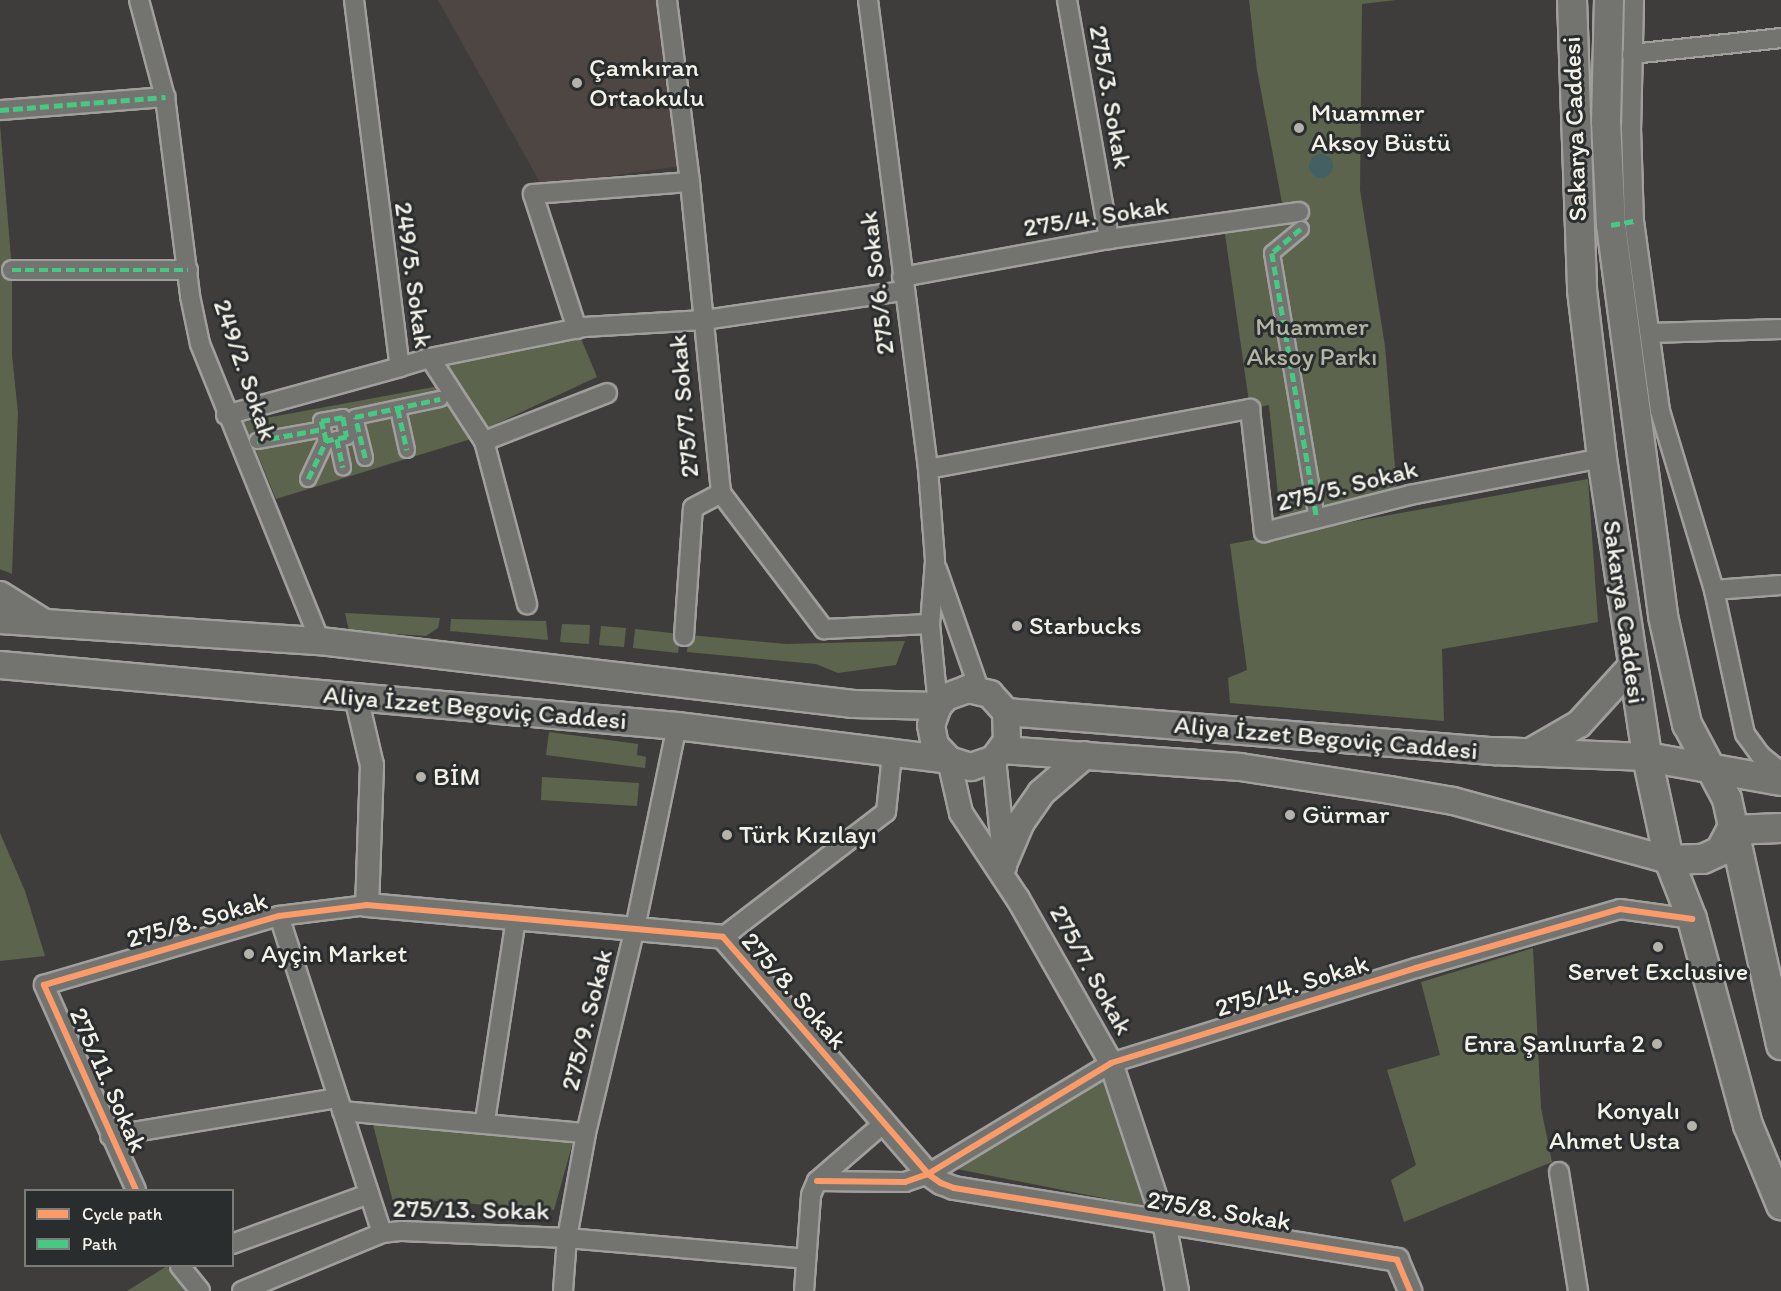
<!DOCTYPE html>
<meta charset="utf-8">
<style>
body{margin:0}
#map{position:relative;width:1781px;height:1291px;overflow:hidden;background:#3f3d3c;font-family:Itim,sans-serif}
div>[style]{position:absolute}
[style*='--x']{left:calc(var(--x)*1px);top:calc(var(--y)*1px);width:calc(var(--w)*1px);rotate:calc(var(--a)*1deg)}
.built>*{inset:0;background:#4d4643}
.green>*{inset:0;background:#5d644d}
.water>*{inset:0;background:#456063}
.round{border-radius:50%}
.roads{filter:drop-shadow(2px 0 #a09f9d) drop-shadow(-2px 0 #a09f9d) drop-shadow(0 2px #a09f9d) drop-shadow(0 -2px #a09f9d)}
.pedestrian>*{height:14px;margin:-7px;padding:0 7px;transform-origin:7px;border-radius:7px;background:#737370}
.minor>*{height:18px;margin:-9px;padding:0 9px;transform-origin:9px;border-radius:9px;background:#737370}
.tertiary>*{height:22px;margin:-11px;padding:0 11px;transform-origin:11px;border-radius:11px;background:#737370}
.secondary>*{height:26px;margin:-13px;padding:0 13px;transform-origin:13px;border-radius:13px;background:#737370}
.primary>*{height:28px;margin:-14px;padding:0 14px;transform-origin:14px;border-radius:14px;background:#737370}
.quiet>*{height:4.5px;margin-top:-2.25px;transform-origin:0;background:repeating-linear-gradient(90deg,#46c982 0 9px,transparent 0 13.5px)}
.cycleway>*{height:6px;margin:-3px;padding:0 3px;transform-origin:3px;border-radius:3px;background:#fa9b69}
.dots>*{width:16px;height:16px;translate:-50% -50%;box-sizing:border-box;border:3px solid #2a2d2e;border-radius:50%}
span{translate:-50% -50%;white-space:nowrap;text-align:center;line-height:1.15;-webkit-text-stroke:6px #2a2d2e;paint-order:stroke}
.poi-label{font-size:26px;color:#f4f1e8}
.left{translate:0 -50%;text-align:left}
.right{translate:-100% -50%;text-align:right}
.street-label{font-size:26px;color:#f4f1e8}
.park-label{font-size:26px;color:#b2b4a4}
.legend{position:absolute;left:24px;top:1189px;width:210px;height:78px;box-sizing:border-box;background:#2a2d2e;border:2px solid #7b7b78;margin:0;padding:8px 10px;list-style:none;font-size:18px;color:#f4f1e8}
.legend li{display:flex;align-items:center;gap:12px;height:30px}
.legend b{width:30px;border:2px solid #7b7b78}
</style>
<div id="map">
<div class="built">
<div style="clip-path:polygon(438px 0,658px 0,680px 166px,542px 186px)"></div>
</div>
<div class="green">
<div style="clip-path:polygon(1249px 0,1396px 0,1362px 4px,1360px 190px,1385px 346px,1397px 492px,1281px 525px,1269px 405px,1250px 409px,1225px 234px,1286px 224px,1257px 70px)"></div>
<div style="clip-path:polygon(0 125px,12px 270px,12px 355px,18px 413px,12px 574px,0 569px)"></div>
<div style="clip-path:polygon(577px 329px,597px 377px,485px 429px,443px 361px)"></div>
<div style="clip-path:polygon(439px 386px,471px 439px,276px 499px,244px 422px)"></div>
<div style="clip-path:polygon(1588px 479px,1598px 622px,1442px 649px,1444px 721px,1230px 703px,1228px 678px,1247px 670px,1230px 544px)"></div>
<div style="clip-path:polygon(345px 613px,440px 618px,438px 628px,426px 636px,349px 631px)"></div>
<div style="clip-path:polygon(451px 619px,546px 621px,548px 640px,450px 631px)"></div>
<div style="clip-path:polygon(562px 624px,590px 625px,589px 644px,560px 642px)"></div>
<div style="clip-path:polygon(601px 626px,626px 628px,624px 647px,599px 645px)"></div>
<div style="clip-path:polygon(635px 629px,680px 634px,678px 653px,633px 648px)"></div>
<div style="clip-path:polygon(689px 635px,786px 644px,905px 641px,896px 665px,838px 673px,816px 664px,687px 652px)"></div>
<div style="clip-path:polygon(549px 732px,638px 744px,637px 755px,646px 757px,645px 768px,546px 755px)"></div>
<div style="clip-path:polygon(542px 777px,639px 783px,637px 806px,541px 800px)"></div>
<div style="clip-path:polygon(0 833px,25px 891px,45px 956px,0 961px)"></div>
<div style="clip-path:polygon(1533px 948px,1541px 1108px,1552px 1162px,1404px 1222px,1391px 1180px,1416px 1165px,1387px 1070px,1440px 1055px,1421px 982px)"></div>
<div style="clip-path:polygon(1100px 1065px,1153px 1208px,937px 1165px)"></div>
<div style="clip-path:polygon(371px 1117px,574px 1138px,554px 1210px,436px 1201px,396px 1213px)"></div>
<div style="clip-path:polygon(167px 1266px,185px 1291px,127px 1291px)"></div>
</div>
<div class="water">
<div class="round" style="left:1309px;top:154px;width:24px;height:24px"></div>
</div>
<div class="roads">
<div class="pedestrian">
<div style="--x:1301;--y:229;--w:38;--a:140"></div>
<div style="--x:1272;--y:253;--w:270;--a:80.4"></div>
<div style="--x:398;--y:409;--w:42;--a:77.6"></div>
<div style="--x:337;--y:439;--w:29;--a:78"></div>
<div style="--x:257;--y:441;--w:67;--a:-10.3"></div>
<div style="--x:323;--y:429;--w:8;--a:-104"></div>
<div style="--x:321;--y:421;--w:22;--a:-10"></div>
<div style="--x:343;--y:417;--w:20;--a:79"></div>
<div style="--x:347;--y:437;--w:21;--a:169"></div>
<div style="--x:326;--y:441;--w:12;--a:-104"></div>
<div style="--x:365;--y:458;--w:42;--a:-103.7"></div>
<div style="--x:355;--y:417;--w:87;--a:-12"></div>
<div style="--x:308;--y:479;--w:42;--a:-64.7"></div>
</div>
<div class="minor">
<div style="--x:139;--y:0;--w:100;--a:75"></div>
<div style="--x:165;--y:97;--w:201;--a:82.8"></div>
<div style="--x:190;--y:296;--w:49;--a:78.2"></div>
<div style="--x:200;--y:344;--w:320;--a:68"></div>
<div style="--x:354;--y:0;--w:370;--a:82.9"></div>
<div style="--x:400;--y:367;--w:31;--a:-17"></div>
<div style="--x:430;--y:358;--w:99;--a:57"></div>
<div style="--x:484;--y:441;--w:169;--a:75.2"></div>
<div style="--x:868;--y:0;--w:473;--a:82.7"></div>
<div style="--x:928;--y:469;--w:92;--a:85.6"></div>
<div style="--x:935;--y:561;--w:63;--a:94.5"></div>
<div style="--x:930;--y:624;--w:82;--a:84.4"></div>
<div style="--x:1067;--y:0;--w:243;--a:80"></div>
<div style="--x:1634;--y:0;--w:128;--a:91.3"></div>
<div style="--x:1631;--y:128;--w:93;--a:88.2"></div>
<div style="--x:1634;--y:221;--w:192;--a:82.2"></div>
<div style="--x:1660;--y:411;--w:187;--a:73.2"></div>
<div style="--x:1714;--y:590;--w:147;--a:77.9"></div>
<div style="--x:1745;--y:734;--w:26;--a:54"></div>
<div style="--x:1760;--y:755;--w:27;--a:39"></div>
<div style="--x:1632;--y:54;--w:150;--a:-6.1"></div>
<div style="--x:0;--y:110;--w:166;--a:-4.5"></div>
<div style="--x:690;--y:182;--w:313;--a:84.3"></div>
<div style="--x:721;--y:493;--w:171;--a:52.9"></div>
<div style="--x:824;--y:629;--w:106;--a:-2.7"></div>
<div style="--x:12;--y:270;--w:176;--a:0"></div>
<div style="--x:902;--y:277;--w:210;--a:-10.4"></div>
<div style="--x:1109;--y:239;--w:192;--a:-8.1"></div>
<div style="--x:577;--y:329;--w:142;--a:-108.1"></div>
<div style="--x:533;--y:194;--w:157;--a:-4.4"></div>
<div style="--x:690;--y:182;--w:183;--a:-97.2"></div>
<div style="--x:1651;--y:333;--w:130;--a:-1.8"></div>
<div style="--x:430;--y:358;--w:157;--a:-11.4"></div>
<div style="--x:584;--y:327;--w:120;--a:-3.3"></div>
<div style="--x:704;--y:320;--w:201;--a:-8.3"></div>
<div style="--x:226;--y:415;--w:180;--a:-15.4"></div>
<div style="--x:484;--y:441;--w:132;--a:-21.3"></div>
<div style="--x:928;--y:469;--w:328;--a:-10.6"></div>
<div style="--x:1250;--y:409;--w:124;--a:83.5"></div>
<div style="--x:1264;--y:532;--w:151;--a:-14.2"></div>
<div style="--x:1410;--y:495;--w:196;--a:-10.9"></div>
<div style="--x:937;--y:569;--w:127;--a:70.7"></div>
<div style="--x:1714;--y:590;--w:67;--a:-4.3"></div>
<div style="--x:684;--y:636;--w:128;--a:-86"></div>
<div style="--x:693;--y:508;--w:32;--a:-28"></div>
<div style="--x:279;--y:916;--w:333;--a:72"></div>
<div style="--x:723;--y:937;--w:205;--a:-37.5"></div>
<div style="--x:886;--y:812;--w:57;--a:-84"></div>
<div style="--x:342;--y:1111;--w:245;--a:5.2"></div>
<div style="--x:485;--y:1121;--w:205;--a:-81.3"></div>
<div style="--x:110;--y:1136;--w:231;--a:-9.5"></div>
<div style="--x:1559;--y:1172;--w:121;--a:80.9"></div>
<div style="--x:817;--y:1181;--w:88;--a:0.7"></div>
<div style="--x:905;--y:1182;--w:24;--a:-19"></div>
<div style="--x:928;--y:1174;--w:214;--a:-31.2"></div>
<div style="--x:1111;--y:1063;--w:319;--a:-17.3"></div>
<div style="--x:1416;--y:968;--w:212;--a:-16.1"></div>
<div style="--x:1620;--y:909;--w:73;--a:7.9"></div>
<div style="--x:136;--y:1190;--w:225;--a:-114.2"></div>
<div style="--x:44;--y:985;--w:245;--a:-16.4"></div>
<div style="--x:279;--y:916;--w:89;--a:-7.1"></div>
<div style="--x:232;--y:1244;--w:146;--a:-20.1"></div>
<div style="--x:180;--y:1266;--w:32;--a:51"></div>
<div style="--x:242;--y:1291;--w:152;--a:-22.5"></div>
<div style="--x:382;--y:1233;--w:20;--a:-6"></div>
<div style="--x:402;--y:1231;--w:165;--a:2.4"></div>
<div style="--x:567;--y:1238;--w:239;--a:5"></div>
<div style="--x:563;--y:1291;--w:53;--a:-85.7"></div>
<div style="--x:567;--y:1238;--w:107;--a:-79.7"></div>
<div style="--x:586;--y:1133;--w:211;--a:-76.6"></div>
<div style="--x:635;--y:928;--w:206;--a:-78.3"></div>
<div style="--x:804;--y:1291;--w:96;--a:-85.8"></div>
<div style="--x:811;--y:1195;--w:15;--a:-67"></div>
<div style="--x:817;--y:1181;--w:89;--a:-40.9"></div>
</div>
<div class="tertiary">
<div style="--x:356;--y:697;--w:70;--a:76.8"></div>
<div style="--x:372;--y:765;--w:140;--a:92"></div>
<div style="--x:367;--y:905;--w:357;--a:5.1"></div>
<div style="--x:723;--y:937;--w:313;--a:49.1"></div>
<div style="--x:928;--y:1174;--w:16;--a:35"></div>
<div style="--x:941;--y:1183;--w:14;--a:21"></div>
<div style="--x:954;--y:1188;--w:449;--a:9.2"></div>
<div style="--x:1397;--y:1260;--w:34;--a:67"></div>
<div style="--x:994;--y:759;--w:108;--a:84.1"></div>
<div style="--x:949;--y:760;--w:54;--a:77.2"></div>
<div style="--x:961;--y:813;--w:103;--a:56.5"></div>
<div style="--x:1018;--y:899;--w:189;--a:60.4"></div>
<div style="--x:1111;--y:1063;--w:168;--a:71.6"></div>
<div style="--x:1164;--y:1222;--w:70;--a:79.3"></div>
</div>
<div class="secondary">
<div style="--x:0;--y:595;--w:47;--a:32"></div>
<div style="--x:0;--y:620;--w:321;--a:3.8"></div>
<div style="--x:320;--y:641;--w:537;--a:6.74"></div>
<div style="--x:853;--y:704;--w:85;--a:1.3"></div>
<div style="--x:0;--y:665;--w:680;--a:5.15"></div>
<div style="--x:677;--y:726;--w:274;--a:7.1"></div>
<div style="--x:949;--y:760;--w:23;--a:18"></div>
<div style="--x:971;--y:767;--w:24;--a:-19"></div>
<div style="--x:994;--y:759;--w:22;--a:-54"></div>
<div style="--x:1007;--y:741;--w:29;--a:-92"></div>
<div style="--x:1006;--y:712;--w:24;--a:-132"></div>
<div style="--x:990;--y:694;--w:23;--a:-167"></div>
<div style="--x:968;--y:689;--w:23;--a:160"></div>
<div style="--x:946;--y:697;--w:12;--a:132"></div>
<div style="--x:938;--y:706;--w:20;--a:110"></div>
<div style="--x:931;--y:725;--w:20;--a:79"></div>
<div style="--x:935;--y:745;--w:21;--a:47"></div>
<div style="--x:1006;--y:712;--w:491;--a:4.6"></div>
<div style="--x:1495;--y:751;--w:152;--a:2.3"></div>
<div style="--x:1002;--y:750;--w:239;--a:4.1"></div>
<div style="--x:1240;--y:767;--w:152;--a:8.7"></div>
<div style="--x:1390;--y:790;--w:64;--a:9.9"></div>
<div style="--x:1453;--y:801;--w:224;--a:15.3"></div>
<div style="--x:1532;--y:751;--w:54;--a:-29.9"></div>
<div style="--x:1579;--y:724;--w:77;--a:-47.6"></div>
<div style="--x:1004;--y:862;--w:43;--a:-67"></div>
<div style="--x:1021;--y:822;--w:35;--a:-55"></div>
<div style="--x:1041;--y:793;--w:58;--a:-40.8"></div>
</div>
<div class="primary">
<div style="--x:1572;--y:0;--w:290;--a:88"></div>
<div style="--x:1582;--y:290;--w:169;--a:83.2"></div>
<div style="--x:1602;--y:458;--w:302;--a:81.4"></div>
<div style="--x:1647;--y:757;--w:105;--a:77.9"></div>
<div style="--x:1669;--y:860;--w:63;--a:68.7"></div>
<div style="--x:1692;--y:919;--w:213;--a:74.8"></div>
<div style="--x:1748;--y:1125;--w:87;--a:67.6"></div>
<div style="--x:1609;--y:0;--w:122;--a:91.4"></div>
<div style="--x:1606;--y:122;--w:103;--a:87.2"></div>
<div style="--x:1611;--y:225;--w:394;--a:82.4"></div>
<div style="--x:1663;--y:616;--w:111;--a:77.5"></div>
<div style="--x:1687;--y:724;--w:85;--a:61.9"></div>
<div style="--x:1727;--y:799;--w:252;--a:77.6"></div>
<div style="--x:1647;--y:757;--w:136;--a:10.2"></div>
<div style="--x:1731;--y:830;--w:50;--a:-2.3"></div>
<div style="--x:1669;--y:860;--w:34;--a:-2"></div>
<div style="--x:1703;--y:859;--w:19;--a:-25"></div>
<div style="--x:1720;--y:851;--w:24;--a:-62"></div>
</div>
</div>
<div class="quiet">
<div style="--x:0;--y:110;--w:166;--a:-4.5"></div>
<div style="--x:1611;--y:225;--w:23;--a:-10"></div>
<div style="--x:1301;--y:229;--w:38;--a:140"></div>
<div style="--x:1272;--y:253;--w:270;--a:80.4"></div>
<div style="--x:12;--y:270;--w:176;--a:0"></div>
<div style="--x:398;--y:409;--w:42;--a:77.6"></div>
<div style="--x:337;--y:439;--w:29;--a:78"></div>
<div style="--x:257;--y:441;--w:67;--a:-10.3"></div>
<div style="--x:323;--y:429;--w:8;--a:-104"></div>
<div style="--x:321;--y:421;--w:22;--a:-10"></div>
<div style="--x:343;--y:417;--w:20;--a:79"></div>
<div style="--x:347;--y:437;--w:21;--a:169"></div>
<div style="--x:326;--y:441;--w:12;--a:-104"></div>
<div style="--x:365;--y:458;--w:42;--a:-103.7"></div>
<div style="--x:355;--y:417;--w:87;--a:-12"></div>
<div style="--x:308;--y:479;--w:42;--a:-64.7"></div>
</div>
<div class="cycleway">
<div style="--x:817;--y:1181;--w:88;--a:0.7"></div>
<div style="--x:905;--y:1182;--w:24;--a:-19"></div>
<div style="--x:928;--y:1174;--w:214;--a:-31.2"></div>
<div style="--x:1111;--y:1063;--w:319;--a:-17.3"></div>
<div style="--x:1416;--y:968;--w:212;--a:-16.1"></div>
<div style="--x:1620;--y:909;--w:73;--a:7.9"></div>
<div style="--x:136;--y:1190;--w:225;--a:-114.2"></div>
<div style="--x:44;--y:985;--w:245;--a:-16.4"></div>
<div style="--x:279;--y:916;--w:89;--a:-7.1"></div>
<div style="--x:367;--y:905;--w:357;--a:5.1"></div>
<div style="--x:723;--y:937;--w:313;--a:49.1"></div>
<div style="--x:928;--y:1174;--w:16;--a:35"></div>
<div style="--x:941;--y:1183;--w:14;--a:21"></div>
<div style="--x:954;--y:1188;--w:449;--a:9.2"></div>
<div style="--x:1397;--y:1260;--w:34;--a:67"></div>
</div>
<div class="dots">
<div style="left:577px;top:83px;background:#b5b2ac"></div>
<div style="left:1299px;top:128px;background:#b5b2ac"></div>
<div style="left:1017px;top:626px;background:#b5b2ac"></div>
<div style="left:421px;top:777px;background:#b5b2ac"></div>
<div style="left:1290px;top:815px;background:#b5b2ac"></div>
<div style="left:727px;top:835px;background:#b5b2ac"></div>
<div style="left:1658px;top:947px;background:#b5b2ac"></div>
<div style="left:249px;top:954px;background:#b5b2ac"></div>
<div style="left:1657px;top:1044px;background:#b5b2ac"></div>
<div style="left:1692px;top:1126px;background:#b5b2ac"></div>
</div>
<div class="poi-label">
<span class="left" style="left:589px;top:83px">Çamkıran<br>Ortaokulu</span>
<span class="left" style="left:1311px;top:128px">Muammer<br>Aksoy Büstü</span>
<span class="left" style="left:1029px;top:626px">Starbucks</span>
<span class="left" style="left:433px;top:777px">BİM</span>
<span class="left" style="left:1302px;top:815px">Gürmar</span>
<span class="left" style="left:739px;top:835px">Türk Kızılayı</span>
<span class="left" style="left:261px;top:954px">Ayçin Market</span>
<span style="left:1658px;top:972px">Servet Exclusive</span>
<span class="right" style="left:1645px;top:1044px">Enra Şanlıurfa 2</span>
<span class="right" style="left:1680px;top:1126px">Konyalı<br>Ahmet Usta</span>
</div>
<div class="street-label">
<span style="left:1110px;top:97px;rotate:80deg">275/3. Sokak</span>
<span style="left:1575px;top:129px;rotate:-92deg">Sakarya Caddesi</span>
<span style="left:1096px;top:217px;rotate:-9deg">275/4. Sokak</span>
<span style="left:413px;top:275px;rotate:82deg">249/5. Sokak</span>
<span style="left:877px;top:283px;rotate:-97deg">275/6. Sokak</span>
<span style="left:245px;top:370px;rotate:71deg">249/2. Sokak</span>
<span style="left:684px;top:406px;rotate:-95deg">275/7. Sokak</span>
<span style="left:1347px;top:486px;rotate:-14deg">275/5. Sokak</span>
<span style="left:1624px;top:612px;rotate:82deg">Sakarya Caddesi</span>
<span style="left:475px;top:708px;rotate:5deg">Aliya İzzet Begoviç Caddesi</span>
<span style="left:1326px;top:738px;rotate:5deg">Aliya İzzet Begoviç Caddesi</span>
<span style="left:197px;top:920px;rotate:-16deg">275/8. Sokak</span>
<span style="left:1091px;top:970px;rotate:61deg">275/7. Sokak</span>
<span style="left:1292px;top:986px;rotate:-17deg">275/14. Sokak</span>
<span style="left:794px;top:991px;rotate:49deg">275/8. Sokak</span>
<span style="left:587px;top:1020px;rotate:-76deg">275/9. Sokak</span>
<span style="left:108px;top:1080px;rotate:66deg">275/11. Sokak</span>
<span style="left:471px;top:1210px;rotate:1deg">275/13. Sokak</span>
<span style="left:1219px;top:1211px;rotate:9deg">275/8. Sokak</span>
</div>
<div class="park-label">
<span style="left:1312px;top:342px">Muammer<br>Aksoy Parkı</span>
</div>
<ul class="legend">
<li><b style="height:8px;background:#fa9b69"></b>Cycle path</li>
<li><b style="height:8px;background:#46c982"></b>Path</li>
</ul>
</div>
